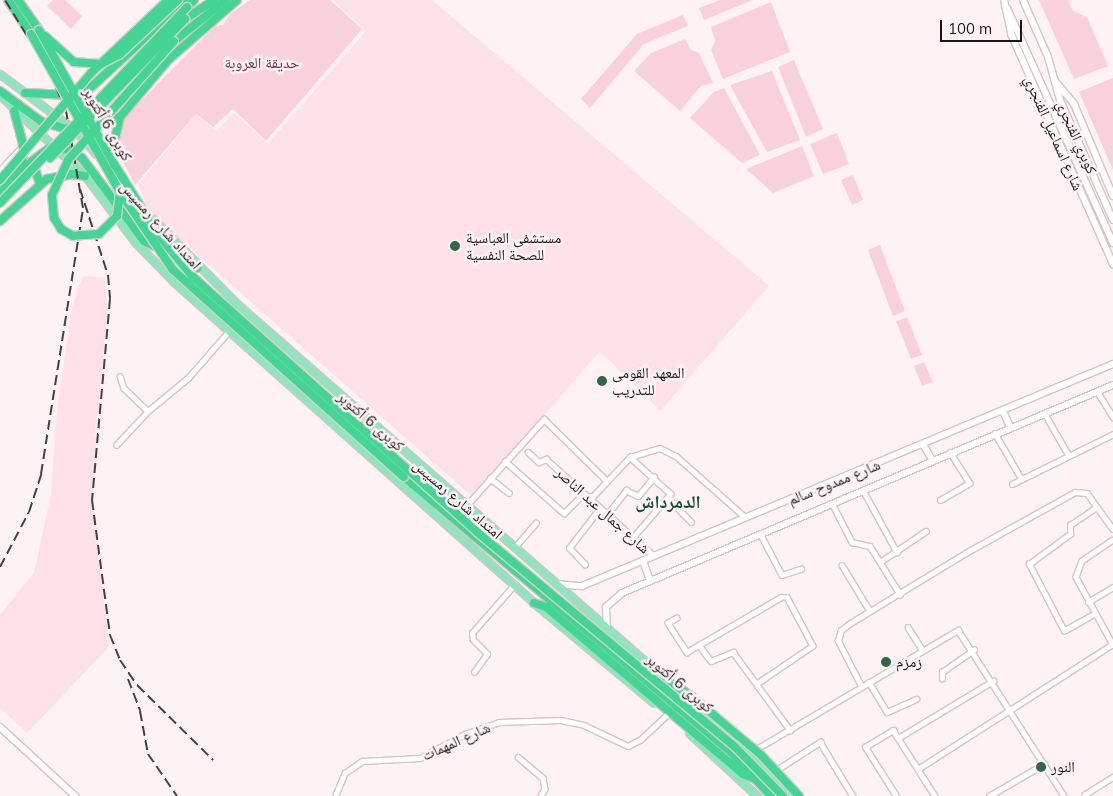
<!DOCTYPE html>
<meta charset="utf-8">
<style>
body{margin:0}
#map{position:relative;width:1113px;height:796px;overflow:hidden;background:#fef2f5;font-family:Mulish,"Noto Naskh Arabic",sans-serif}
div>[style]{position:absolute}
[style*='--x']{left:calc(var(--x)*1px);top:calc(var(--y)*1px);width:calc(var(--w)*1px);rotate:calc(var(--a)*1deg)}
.built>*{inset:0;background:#fde0e8}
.green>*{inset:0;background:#f8d1dc}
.roads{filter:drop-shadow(1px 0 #d6c2c7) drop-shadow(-1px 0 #d6c2c7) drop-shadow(0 1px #d6c2c7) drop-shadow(0 -1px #d6c2c7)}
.street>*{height:4.5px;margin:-2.25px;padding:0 2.25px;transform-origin:2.25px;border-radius:2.25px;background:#fff}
.secondary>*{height:6px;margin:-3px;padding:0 3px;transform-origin:3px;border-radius:3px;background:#fff}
.primary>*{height:7px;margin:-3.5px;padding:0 3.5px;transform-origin:3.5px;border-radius:3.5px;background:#8fe5be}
.highway>*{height:8px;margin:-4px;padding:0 4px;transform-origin:4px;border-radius:4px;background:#44d493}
.rail>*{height:2px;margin-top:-1px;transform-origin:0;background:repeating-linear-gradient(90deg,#473f41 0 10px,transparent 0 15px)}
.bridges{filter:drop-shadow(1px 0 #d2d0d1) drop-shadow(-1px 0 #d2d0d1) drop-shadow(0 1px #d2d0d1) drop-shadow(0 -1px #d2d0d1)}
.highway-bridge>*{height:8px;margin:-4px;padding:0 4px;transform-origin:4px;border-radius:4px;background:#44d493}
.dots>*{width:14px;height:14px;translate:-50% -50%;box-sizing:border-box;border:2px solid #fef2f5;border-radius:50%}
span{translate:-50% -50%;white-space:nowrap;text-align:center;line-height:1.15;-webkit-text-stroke:5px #fef2f5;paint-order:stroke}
.park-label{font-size:15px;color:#7b2b4b}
.street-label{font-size:15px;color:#1d1618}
.poi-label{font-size:15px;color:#1d1618}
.left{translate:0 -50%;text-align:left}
.quarter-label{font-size:18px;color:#135337;font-weight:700}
.scale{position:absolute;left:940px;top:20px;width:82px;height:22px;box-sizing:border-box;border:2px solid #1d1618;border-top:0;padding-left:6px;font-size:15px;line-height:18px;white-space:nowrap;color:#1d1618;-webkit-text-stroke:4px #fef2f5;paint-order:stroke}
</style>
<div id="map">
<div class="built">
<div style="clip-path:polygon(333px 0,432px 0,769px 286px,660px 411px,600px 351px,473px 497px,151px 214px,138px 185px,196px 115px,216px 131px,234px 113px,268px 144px,366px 31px)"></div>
<div style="clip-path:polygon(83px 276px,105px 278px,107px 310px,99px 407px,93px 436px,97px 438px,91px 498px,109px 642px,107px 649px,27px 733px,0 708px,0 615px,34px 573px,51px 494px,57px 411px,72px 307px)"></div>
</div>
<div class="green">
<div style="clip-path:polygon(53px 0,65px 0,82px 16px,71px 29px,47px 6px)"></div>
<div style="clip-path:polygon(250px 0,330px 0,362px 29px,266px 141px,233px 109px,213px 127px,196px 114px,135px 185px,117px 149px,121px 121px,215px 26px,223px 25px,230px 14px)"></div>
<div style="clip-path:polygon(720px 0,753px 0,704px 20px,699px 8px)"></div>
<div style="clip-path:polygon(1039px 0,1068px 0,1073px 11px,1087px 17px,1108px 66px,1074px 79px)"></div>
<div style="clip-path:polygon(771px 2px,790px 52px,723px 79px,711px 50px,715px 41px,711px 27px)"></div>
<div style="clip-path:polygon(683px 15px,688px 26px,644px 44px,590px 108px,581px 99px,637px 34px)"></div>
<div style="clip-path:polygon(685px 39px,691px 50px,699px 53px,713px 83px,701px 86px,680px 111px,634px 71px,651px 53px)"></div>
<div style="clip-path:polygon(794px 60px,823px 129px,806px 137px,778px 67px)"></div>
<div style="clip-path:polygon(772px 71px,800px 140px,767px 152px,730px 85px)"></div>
<div style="clip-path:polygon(1113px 78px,1113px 170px,1079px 92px)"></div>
<div style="clip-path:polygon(724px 88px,760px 155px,742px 163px,690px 118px,714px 92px)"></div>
<div style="clip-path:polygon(837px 133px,849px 164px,823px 174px,810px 144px)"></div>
<div style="clip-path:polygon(802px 146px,814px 176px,773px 193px,746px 169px)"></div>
<div style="clip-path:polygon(853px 175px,863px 200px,852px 205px,841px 180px)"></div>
<div style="clip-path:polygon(880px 245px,905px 311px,893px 316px,868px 250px)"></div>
<div style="clip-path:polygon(907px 317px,922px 355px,911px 359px,896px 321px)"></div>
<div style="clip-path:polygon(924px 362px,933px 382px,922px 386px,914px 366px)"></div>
</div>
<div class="roads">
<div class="street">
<div style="--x:0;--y:170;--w:33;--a:-47"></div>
<div style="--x:120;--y:376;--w:13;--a:72"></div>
<div style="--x:124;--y:388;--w:33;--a:44"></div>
<div style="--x:148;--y:411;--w:52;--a:-39.5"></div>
<div style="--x:188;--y:378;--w:62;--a:-48.9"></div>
<div style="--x:1097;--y:391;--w:31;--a:58"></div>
<div style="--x:1045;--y:414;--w:46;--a:60.1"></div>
<div style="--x:995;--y:433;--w:52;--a:60"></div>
<div style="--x:116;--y:445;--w:47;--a:-46.7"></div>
<div style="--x:528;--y:452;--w:15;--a:42"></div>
<div style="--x:539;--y:462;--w:8;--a:-23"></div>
<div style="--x:546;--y:459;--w:145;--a:41.9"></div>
<div style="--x:630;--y:457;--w:55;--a:42.1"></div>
<div style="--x:671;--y:494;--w:58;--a:130.8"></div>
<div style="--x:505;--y:461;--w:79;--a:41.4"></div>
<div style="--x:564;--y:513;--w:21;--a:-45"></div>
<div style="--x:579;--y:498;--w:14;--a:-8"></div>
<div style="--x:593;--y:496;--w:54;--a:-46.5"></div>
<div style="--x:630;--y:457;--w:31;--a:-17"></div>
<div style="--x:660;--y:448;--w:18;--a:27"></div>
<div style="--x:676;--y:456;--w:92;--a:41.5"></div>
<div style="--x:490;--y:478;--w:24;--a:38"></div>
<div style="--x:1012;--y:484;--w:113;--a:-26.3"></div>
<div style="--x:863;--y:490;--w:71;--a:61.3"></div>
<div style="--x:669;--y:499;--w:32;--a:46"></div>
<div style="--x:940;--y:500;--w:34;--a:-30"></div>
<div style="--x:969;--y:483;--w:36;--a:-122"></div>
<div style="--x:832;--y:503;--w:44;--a:62.9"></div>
<div style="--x:852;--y:542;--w:18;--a:13"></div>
<div style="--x:870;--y:546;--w:57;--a:58"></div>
<div style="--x:466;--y:506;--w:117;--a:-48.1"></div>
<div style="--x:544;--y:419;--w:88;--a:44.5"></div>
<div style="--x:606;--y:516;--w:33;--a:-52"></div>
<div style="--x:626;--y:490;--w:13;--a:27"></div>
<div style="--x:638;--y:496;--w:25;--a:-50"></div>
<div style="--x:760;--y:533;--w:47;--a:62.4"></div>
<div style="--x:782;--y:575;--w:20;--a:-18"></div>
<div style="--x:1113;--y:540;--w:37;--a:146"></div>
<div style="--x:1082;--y:561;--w:17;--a:111"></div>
<div style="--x:1076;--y:577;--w:77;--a:61.4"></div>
<div style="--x:514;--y:548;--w:33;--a:-49"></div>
<div style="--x:880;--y:562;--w:55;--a:-34"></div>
<div style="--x:585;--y:565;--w:23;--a:-133"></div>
<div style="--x:569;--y:548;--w:49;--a:-52.4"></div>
<div style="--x:842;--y:565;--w:54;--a:58.7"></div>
<div style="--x:1088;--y:602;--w:29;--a:-31"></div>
<div style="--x:1095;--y:614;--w:35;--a:151"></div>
<div style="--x:1064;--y:631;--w:76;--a:-117.6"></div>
<div style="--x:1029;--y:564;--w:51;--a:-36.2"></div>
<div style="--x:1070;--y:534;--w:9;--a:-90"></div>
<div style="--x:1070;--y:525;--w:32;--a:-34"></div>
<div style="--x:677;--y:618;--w:10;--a:151"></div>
<div style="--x:668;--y:623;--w:35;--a:57"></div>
<div style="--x:687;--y:652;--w:109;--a:-30.3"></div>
<div style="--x:781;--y:597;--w:6;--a:0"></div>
<div style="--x:787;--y:597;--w:55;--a:62"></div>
<div style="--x:813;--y:646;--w:68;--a:145.8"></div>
<div style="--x:908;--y:627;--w:26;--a:58"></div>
<div style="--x:699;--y:645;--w:20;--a:53"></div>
<div style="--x:711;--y:661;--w:24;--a:-22"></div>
<div style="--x:733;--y:652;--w:97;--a:53.8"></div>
<div style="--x:474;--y:672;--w:22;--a:-54"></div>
<div style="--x:487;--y:654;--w:20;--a:-135"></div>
<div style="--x:473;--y:640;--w:7;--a:-98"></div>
<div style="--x:472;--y:633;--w:65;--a:-48.7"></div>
<div style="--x:942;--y:679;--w:7;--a:-90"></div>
<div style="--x:942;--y:672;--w:39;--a:-35"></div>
<div style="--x:869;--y:682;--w:35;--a:59"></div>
<div style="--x:887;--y:712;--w:32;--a:-24"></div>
<div style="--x:861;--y:686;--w:51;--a:-117.1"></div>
<div style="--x:838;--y:641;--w:11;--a:-75"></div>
<div style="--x:841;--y:630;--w:10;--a:-37"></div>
<div style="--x:849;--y:624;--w:140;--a:-31.3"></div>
<div style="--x:969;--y:551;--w:121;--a:-29.1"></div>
<div style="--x:1075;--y:492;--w:12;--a:5"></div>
<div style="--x:1087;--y:493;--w:44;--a:54.2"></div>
<div style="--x:900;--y:737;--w:109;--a:-31.1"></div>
<div style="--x:755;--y:750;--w:236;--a:-30.6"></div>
<div style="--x:958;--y:630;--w:197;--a:57.4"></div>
<div style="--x:518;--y:757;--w:33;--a:40"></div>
<div style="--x:543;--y:778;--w:11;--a:80"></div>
<div style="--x:545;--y:789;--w:8;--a:120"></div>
<div style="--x:918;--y:769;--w:232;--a:-32.7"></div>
<div style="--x:775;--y:771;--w:54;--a:-32.8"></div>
<div style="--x:820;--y:742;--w:63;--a:58.6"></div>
<div style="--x:1084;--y:795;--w:34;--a:-32"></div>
<div style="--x:335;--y:796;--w:25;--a:-67"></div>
<div style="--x:345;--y:773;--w:21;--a:-35"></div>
<div style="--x:362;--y:761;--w:58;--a:-3"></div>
<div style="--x:420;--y:758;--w:51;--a:-28.1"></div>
<div style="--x:465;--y:734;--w:36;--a:-19"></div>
<div style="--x:499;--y:722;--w:62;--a:-1.8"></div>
<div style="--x:561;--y:720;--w:24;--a:12"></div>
<div style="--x:584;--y:725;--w:49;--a:25.5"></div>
<div style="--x:628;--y:746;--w:13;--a:-27"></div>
<div style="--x:640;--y:740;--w:38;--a:-43"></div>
<div style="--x:896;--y:796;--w:58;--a:-122.3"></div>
<div style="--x:865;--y:747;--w:33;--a:-31"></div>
<div style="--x:893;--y:730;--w:78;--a:57.5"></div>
<div style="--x:989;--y:796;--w:64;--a:-30.2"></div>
</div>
<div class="secondary">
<div style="--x:1004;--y:0;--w:35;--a:78"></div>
<div style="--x:1011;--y:34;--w:252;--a:66.1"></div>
<div style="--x:1023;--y:0;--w:62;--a:66.3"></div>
<div style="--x:1048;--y:57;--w:45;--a:74.4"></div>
<div style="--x:1060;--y:100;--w:131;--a:66.2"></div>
<div style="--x:1007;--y:8;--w:258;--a:65.7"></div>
<div style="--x:1055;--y:81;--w:30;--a:50"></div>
<div style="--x:1074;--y:104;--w:100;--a:67"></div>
<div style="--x:1003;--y:411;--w:17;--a:66"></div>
<div style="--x:924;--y:446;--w:16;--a:60"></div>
<div style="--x:643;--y:561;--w:20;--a:70"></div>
<div style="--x:557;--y:584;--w:25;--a:5"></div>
<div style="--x:582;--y:586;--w:576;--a:-22.69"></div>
<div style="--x:607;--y:628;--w:21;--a:-93"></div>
<div style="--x:606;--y:607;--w:21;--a:-41"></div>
<div style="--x:622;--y:593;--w:533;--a:-22.96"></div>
<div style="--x:0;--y:727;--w:102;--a:42.6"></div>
</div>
<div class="primary">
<div style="--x:0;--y:74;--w:95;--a:36.9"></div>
<div style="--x:76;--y:131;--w:30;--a:49"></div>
<div style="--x:0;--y:95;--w:117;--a:43.6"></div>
<div style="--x:85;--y:176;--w:84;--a:52.7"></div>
<div style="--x:136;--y:243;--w:54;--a:45.7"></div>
<div style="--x:174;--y:282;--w:482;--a:41.7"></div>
<div style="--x:534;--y:603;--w:155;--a:39.8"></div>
<div style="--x:108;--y:168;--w:26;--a:47"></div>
<div style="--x:151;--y:217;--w:122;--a:45.3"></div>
<div style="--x:237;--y:304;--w:574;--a:41.19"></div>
<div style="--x:685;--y:695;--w:87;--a:40.8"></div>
<div style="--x:751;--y:752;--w:60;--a:47"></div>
<div style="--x:689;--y:733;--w:93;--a:42.8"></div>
</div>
<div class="highway">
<div style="--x:8;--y:0;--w:41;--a:55.9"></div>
<div style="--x:18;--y:0;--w:37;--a:55"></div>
<div style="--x:187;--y:7;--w:10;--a:-45"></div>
<div style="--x:185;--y:19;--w:35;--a:-33"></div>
<div style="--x:174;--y:41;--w:66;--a:-38.3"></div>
<div style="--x:0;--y:91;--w:52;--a:36.4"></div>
<div style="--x:42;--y:122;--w:33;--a:16"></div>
<div style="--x:25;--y:93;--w:45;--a:2.5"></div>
<div style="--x:70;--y:95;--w:17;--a:-13"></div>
<div style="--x:87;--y:91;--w:134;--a:-42.6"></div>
<div style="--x:95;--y:128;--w:27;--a:-24"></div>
<div style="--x:120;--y:117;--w:75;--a:-49.9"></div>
<div style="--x:168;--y:60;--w:91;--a:-41"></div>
<div style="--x:110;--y:160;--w:44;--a:-76.9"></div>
<div style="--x:26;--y:169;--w:11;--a:22"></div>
<div style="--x:36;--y:173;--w:11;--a:68"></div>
<div style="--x:19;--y:171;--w:39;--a:-37"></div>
<div style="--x:50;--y:148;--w:20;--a:6"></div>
<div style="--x:70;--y:150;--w:14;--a:34"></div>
<div style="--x:82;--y:158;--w:104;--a:53.2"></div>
<div style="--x:144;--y:241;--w:60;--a:26.6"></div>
<div style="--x:0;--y:193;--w:29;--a:-49"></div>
<div style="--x:19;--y:171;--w:9;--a:-72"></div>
<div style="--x:22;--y:162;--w:18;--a:-87"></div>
<div style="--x:23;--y:144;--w:34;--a:-105"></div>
<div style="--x:0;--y:221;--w:63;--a:-41.8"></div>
<div style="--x:47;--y:179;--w:25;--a:-11"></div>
<div style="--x:72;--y:174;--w:13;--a:9"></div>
<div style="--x:404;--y:477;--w:427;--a:40.1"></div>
<div style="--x:731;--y:752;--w:59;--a:47.7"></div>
<div style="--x:534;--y:603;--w:13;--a:18"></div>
<div style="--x:546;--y:607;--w:258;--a:40.3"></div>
<div style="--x:743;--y:774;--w:16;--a:22"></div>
<div style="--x:666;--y:679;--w:29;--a:34"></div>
</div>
</div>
<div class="rail">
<div style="--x:80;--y:189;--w:90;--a:72"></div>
<div style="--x:108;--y:275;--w:24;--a:85"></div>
<div style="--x:110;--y:299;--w:202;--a:95.1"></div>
<div style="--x:92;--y:500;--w:136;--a:82.4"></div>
<div style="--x:110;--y:635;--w:27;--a:68"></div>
<div style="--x:120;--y:660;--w:30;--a:56"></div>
<div style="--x:137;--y:685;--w:107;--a:44.6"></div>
<div style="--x:0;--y:567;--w:62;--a:-62.2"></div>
<div style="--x:29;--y:512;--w:40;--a:-72"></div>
<div style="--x:41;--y:474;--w:269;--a:-81"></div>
<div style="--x:83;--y:208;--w:98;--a:-99.9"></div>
<div style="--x:66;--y:111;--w:41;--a:-112.8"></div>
<div style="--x:50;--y:73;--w:86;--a:-121.7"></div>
<div style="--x:128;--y:679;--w:34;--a:69"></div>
<div style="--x:140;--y:711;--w:44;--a:79.5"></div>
<div style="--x:148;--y:754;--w:51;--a:55.4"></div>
</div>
<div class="bridges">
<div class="highway-bridge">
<div style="--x:39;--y:30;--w:154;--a:60.8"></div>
<div style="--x:114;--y:164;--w:86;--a:57.8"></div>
<div style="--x:160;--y:237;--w:52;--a:50.5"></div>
<div style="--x:193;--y:277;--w:382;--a:41.9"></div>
<div style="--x:477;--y:532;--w:334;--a:39.8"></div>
<div style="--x:734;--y:746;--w:70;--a:45.6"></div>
<div style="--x:31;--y:34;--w:181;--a:60.6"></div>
<div style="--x:120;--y:192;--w:94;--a:55.8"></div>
<div style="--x:173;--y:270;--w:310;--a:41.9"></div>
<div style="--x:45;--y:36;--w:39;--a:42"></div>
<div style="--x:74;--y:62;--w:27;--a:4"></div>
<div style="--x:101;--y:64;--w:20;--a:-27"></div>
<div style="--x:119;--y:55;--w:81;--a:-43"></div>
<div style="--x:50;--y:158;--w:194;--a:-45.8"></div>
<div style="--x:0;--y:180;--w:140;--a:-49.6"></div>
<div style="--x:91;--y:73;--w:106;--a:-43.5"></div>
<div style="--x:120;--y:192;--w:24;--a:97"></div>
<div style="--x:117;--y:216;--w:25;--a:135"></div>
<div style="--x:99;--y:234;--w:26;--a:176"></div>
<div style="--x:73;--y:236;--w:14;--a:-150"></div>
<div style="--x:61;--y:229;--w:13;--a:-122"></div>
<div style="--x:54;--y:218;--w:23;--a:-95"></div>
<div style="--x:52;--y:195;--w:38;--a:-65"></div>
<div style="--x:68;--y:160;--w:159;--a:-48.3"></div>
<div style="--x:0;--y:203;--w:271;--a:-46.3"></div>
<div style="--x:690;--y:695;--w:93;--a:40.2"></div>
<div style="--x:761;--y:755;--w:56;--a:47.2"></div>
</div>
</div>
<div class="dots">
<div style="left:455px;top:246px;background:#31664b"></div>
<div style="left:602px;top:381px;background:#31664b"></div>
<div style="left:886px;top:662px;background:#31664b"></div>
<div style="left:1041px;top:767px;background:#31664b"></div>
</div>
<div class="park-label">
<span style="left:262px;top:63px">حديقة العروبة</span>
</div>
<div class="street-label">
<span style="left:108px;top:124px;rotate:60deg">كوبرى 6 أكتوبر</span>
<span style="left:1054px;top:133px;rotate:66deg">شارع اسماعيل الفنجري</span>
<span style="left:1077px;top:137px;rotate:66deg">كوبري الفنجري</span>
<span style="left:161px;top:225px;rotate:48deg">امتداد شارع رمسيس</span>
<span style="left:371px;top:421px;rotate:41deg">كوبرى 6 أكتوبر</span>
<span style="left:834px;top:482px;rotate:-22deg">شارع ممدوح سالم</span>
<span style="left:458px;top:499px;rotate:41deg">امتداد شارع رمسيس</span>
<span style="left:603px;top:510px;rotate:42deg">شارع جمال عبد الناصر</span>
<span style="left:680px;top:683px;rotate:40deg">كوبرى 6 أكتوبر</span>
<span style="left:456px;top:741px;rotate:-24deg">شارع المهمات</span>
</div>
<div class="poi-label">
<span class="left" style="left:466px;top:246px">مستشفى العباسية<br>للصحة النفسية</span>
<span class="left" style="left:612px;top:381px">المعهد القومى<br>للتدريب</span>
<span class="left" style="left:896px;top:662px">زمزم</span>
<span class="left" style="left:1051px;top:767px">النور</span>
</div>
<div class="quarter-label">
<span style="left:668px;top:502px">الدمرداش</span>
</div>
<div class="scale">100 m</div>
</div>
